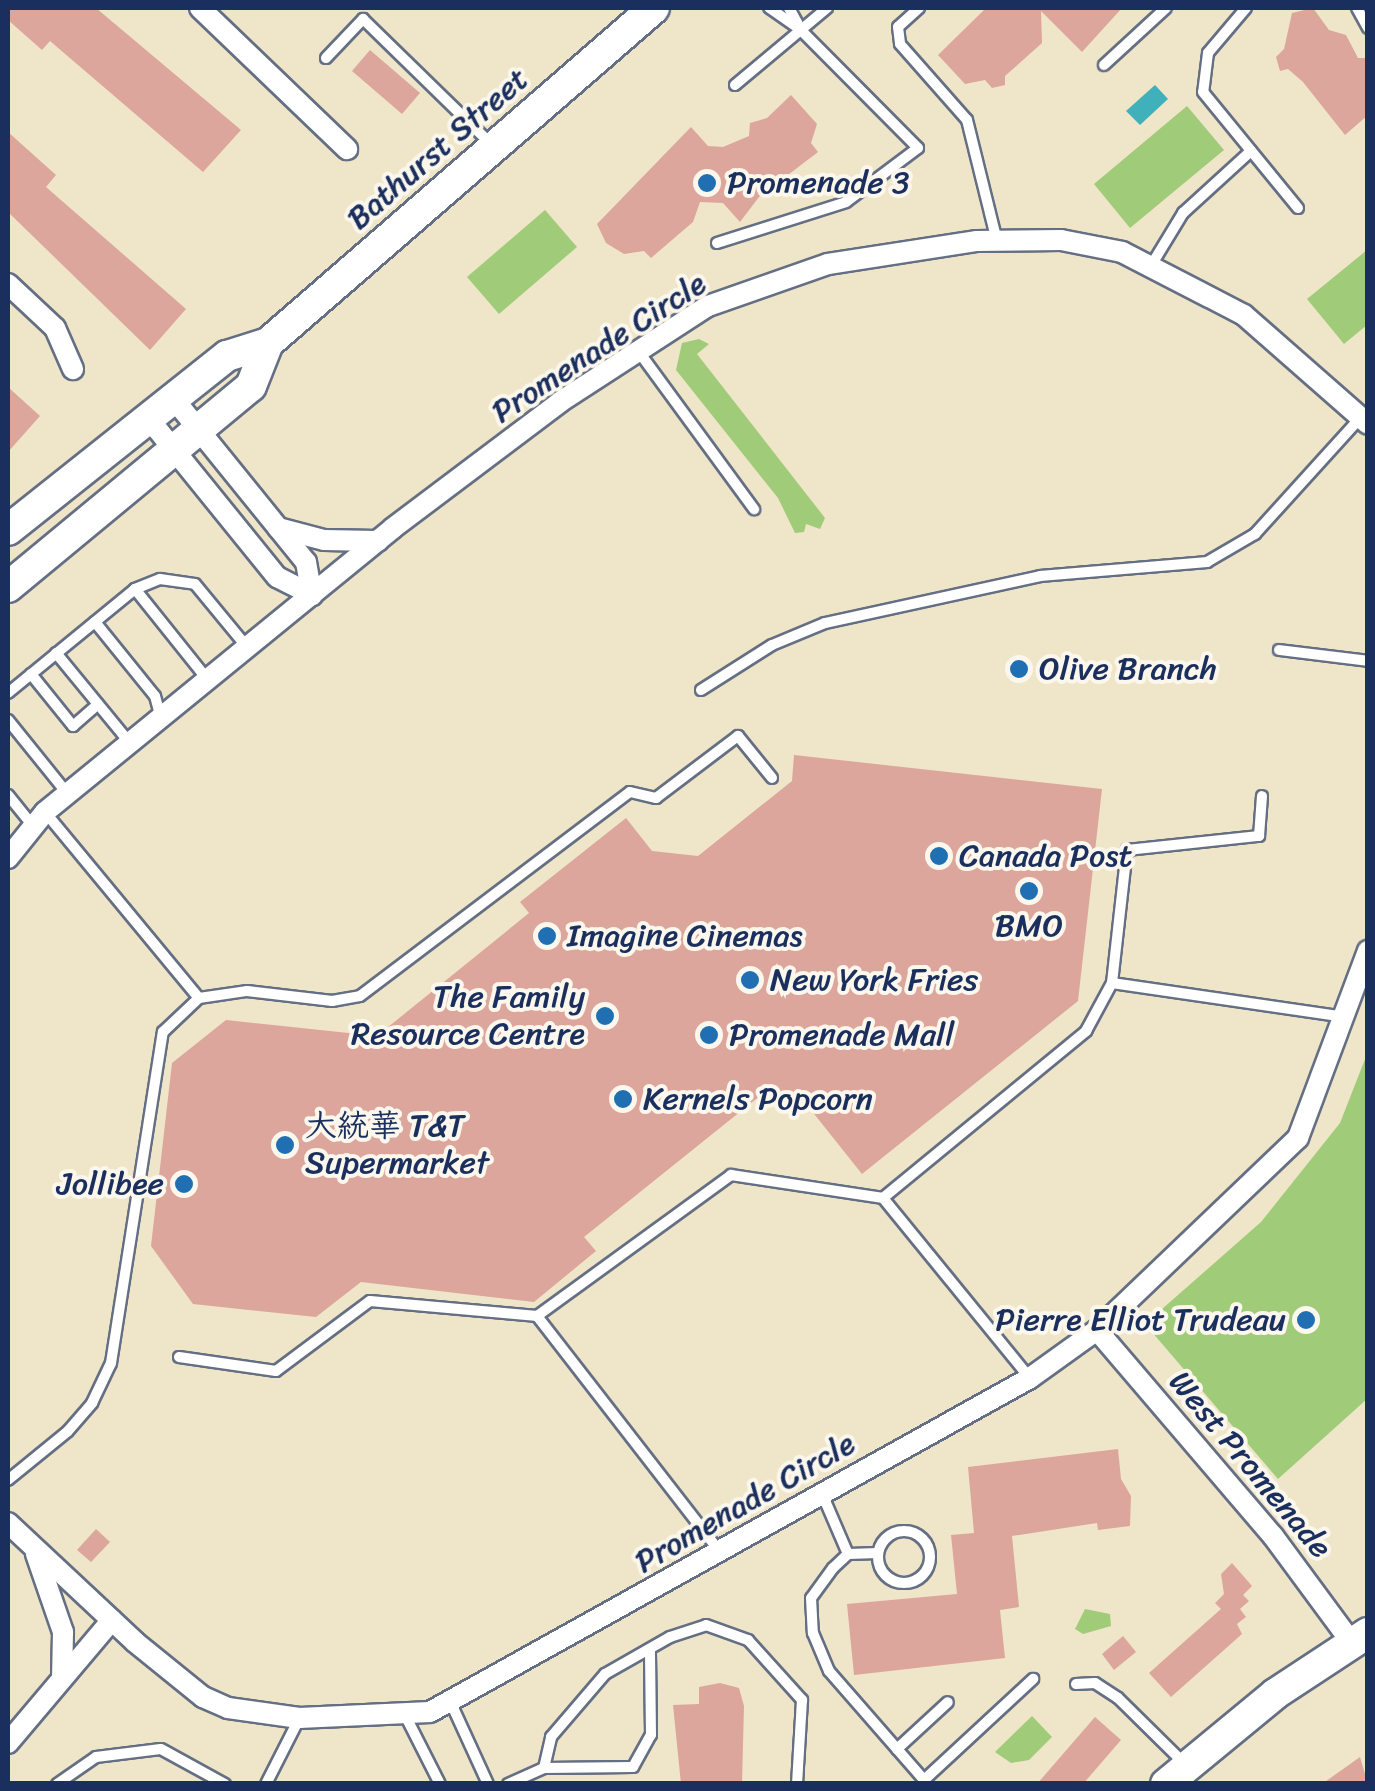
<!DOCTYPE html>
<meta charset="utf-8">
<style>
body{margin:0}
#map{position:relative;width:1375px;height:1791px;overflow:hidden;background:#efe5c8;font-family:Sriracha,"LXGW WenKai TC",sans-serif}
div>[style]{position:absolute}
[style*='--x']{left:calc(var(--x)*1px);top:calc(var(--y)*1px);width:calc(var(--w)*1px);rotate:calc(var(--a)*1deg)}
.green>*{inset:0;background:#a0cc79}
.water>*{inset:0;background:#40b0bb}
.building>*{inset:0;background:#dca69d}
.roads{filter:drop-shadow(2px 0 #656f83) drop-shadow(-2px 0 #656f83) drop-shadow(0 2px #656f83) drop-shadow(0 -2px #656f83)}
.lane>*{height:10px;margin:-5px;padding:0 5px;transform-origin:5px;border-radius:5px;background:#fff}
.lane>.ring{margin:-5px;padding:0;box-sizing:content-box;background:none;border:10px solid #fff;border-radius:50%}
.street>*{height:20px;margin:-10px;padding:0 10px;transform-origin:10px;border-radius:10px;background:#fff}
.secondary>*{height:30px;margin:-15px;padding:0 15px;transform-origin:15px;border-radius:15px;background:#fff}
.dots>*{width:28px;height:28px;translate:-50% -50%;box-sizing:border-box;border:5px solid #fbf7ec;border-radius:50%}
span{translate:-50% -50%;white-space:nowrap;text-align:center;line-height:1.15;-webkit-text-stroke:8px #fbf7ec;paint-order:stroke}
.street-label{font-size:32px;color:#1b2f5e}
.poi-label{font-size:32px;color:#1b2f5e}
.left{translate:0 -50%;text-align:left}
.right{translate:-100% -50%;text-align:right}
.frame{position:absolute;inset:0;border:10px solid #1b2f5e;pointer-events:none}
</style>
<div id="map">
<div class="green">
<div style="clip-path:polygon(1187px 106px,1224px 150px,1130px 228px,1094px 184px)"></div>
<div style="clip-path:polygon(545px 210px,577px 247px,499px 314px,467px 277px)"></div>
<div style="clip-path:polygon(1367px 250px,1367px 325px,1344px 344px,1307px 299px)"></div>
<div style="clip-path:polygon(699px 339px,709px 344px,697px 354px,825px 518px,820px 529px,806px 524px,804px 532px,795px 533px,778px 498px,676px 370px,682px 343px)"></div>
<div style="clip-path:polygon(1367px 1054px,1367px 1399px,1278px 1479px,1145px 1324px,1261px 1222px,1340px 1123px)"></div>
<div style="clip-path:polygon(1085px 1609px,1110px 1614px,1111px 1626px,1083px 1634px,1075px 1629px)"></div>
<div style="clip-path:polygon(1032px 1716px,1052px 1737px,1029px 1760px,1011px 1763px,995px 1752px)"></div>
</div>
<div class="water">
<div style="clip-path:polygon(1155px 85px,1168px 99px,1140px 125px,1126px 111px)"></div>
</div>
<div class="building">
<div style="clip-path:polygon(8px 8px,96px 8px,241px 130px,203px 172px,50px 41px,42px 50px,8px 20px)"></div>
<div style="clip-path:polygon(986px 8px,1122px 8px,1082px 52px,1041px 11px,1042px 43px,1005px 76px,1005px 85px,992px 88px,985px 80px,965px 84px,938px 55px)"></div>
<div style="clip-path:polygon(1313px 8px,1329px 30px,1346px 35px,1358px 58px,1368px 58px,1368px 115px,1345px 135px,1303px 82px,1288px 69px,1280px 71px,1276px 57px,1284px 49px,1292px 13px)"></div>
<div style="clip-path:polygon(370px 50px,420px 93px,402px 114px,352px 71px)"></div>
<div style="clip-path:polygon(791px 95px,817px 124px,811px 143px,818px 152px,759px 197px,740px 222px,723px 203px,700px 202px,693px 222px,651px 258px,644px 251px,624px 254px,606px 243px,597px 224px,691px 127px,708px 146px,723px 147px,749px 136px,750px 123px,767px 118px)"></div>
<div style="clip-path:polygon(8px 132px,56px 175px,46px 187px,186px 309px,150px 350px,8px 212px)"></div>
<div style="clip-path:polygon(8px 387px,40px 416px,8px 452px)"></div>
<div style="clip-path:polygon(794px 755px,1102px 789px,1078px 1001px,862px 1174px,807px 1105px,756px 1099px,584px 1237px,596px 1251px,534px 1302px,361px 1282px,316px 1317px,193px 1304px,151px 1246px,172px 1063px,226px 1020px,377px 1036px,529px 913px,520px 902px,626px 818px,652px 851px,698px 856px,792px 781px)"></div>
<div style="clip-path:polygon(1118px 1449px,1121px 1479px,1131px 1496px,1130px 1526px,1098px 1530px,1097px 1523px,1012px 1536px,1019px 1607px,1000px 1610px,1005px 1658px,854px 1675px,847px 1604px,957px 1594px,951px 1535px,974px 1533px,968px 1467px)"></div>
<div style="clip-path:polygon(96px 1529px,110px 1542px,91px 1562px,77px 1550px)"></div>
<div style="clip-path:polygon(1232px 1563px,1252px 1586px,1243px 1595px,1249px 1601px,1240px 1609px,1246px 1617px,1237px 1624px,1242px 1634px,1171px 1697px,1149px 1673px,1221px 1609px,1215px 1603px,1224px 1594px,1221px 1574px)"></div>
<div style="clip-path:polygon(1123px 1636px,1136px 1652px,1114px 1670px,1102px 1654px)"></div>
<div style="clip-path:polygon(720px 1683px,739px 1688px,744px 1706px,742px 1784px,681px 1784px,673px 1705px,699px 1704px,699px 1687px)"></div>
<div style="clip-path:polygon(1095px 1717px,1121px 1740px,1083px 1784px,1037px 1784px)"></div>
<div style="clip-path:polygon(1360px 1757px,1368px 1784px,1322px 1784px)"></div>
</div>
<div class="roads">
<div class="lane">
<div style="--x:789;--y:8;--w:18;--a:61"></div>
<div style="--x:919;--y:8;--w:28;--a:138"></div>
<div style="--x:898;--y:27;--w:17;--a:83"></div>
<div style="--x:900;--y:44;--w:101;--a:48.6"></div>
<div style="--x:967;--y:120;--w:125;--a:76.1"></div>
<div style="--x:1246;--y:8;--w:59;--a:130.2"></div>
<div style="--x:1208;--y:53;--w:39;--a:97"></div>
<div style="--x:1203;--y:92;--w:150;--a:50.7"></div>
<div style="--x:1357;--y:8;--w:23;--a:61"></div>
<div style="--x:326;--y:58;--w:54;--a:-46.5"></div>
<div style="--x:363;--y:19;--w:182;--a:44.3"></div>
<div style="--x:1104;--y:65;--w:84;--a:-42.6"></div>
<div style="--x:735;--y:85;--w:120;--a:-39.9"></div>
<div style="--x:717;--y:243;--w:135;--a:-17.6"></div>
<div style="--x:846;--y:202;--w:90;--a:-36.9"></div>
<div style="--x:918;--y:148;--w:166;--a:-134.8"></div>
<div style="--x:801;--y:30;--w:39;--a:-145"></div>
<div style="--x:1152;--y:264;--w:60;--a:-58.7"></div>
<div style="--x:1183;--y:213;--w:92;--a:-42.4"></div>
<div style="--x:639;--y:352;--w:195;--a:53.8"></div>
<div style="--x:135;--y:589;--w:115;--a:51.3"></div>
<div style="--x:95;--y:622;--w:95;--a:51"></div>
<div style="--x:155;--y:696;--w:23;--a:75"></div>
<div style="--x:1279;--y:650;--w:90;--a:7"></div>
<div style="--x:56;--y:653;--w:117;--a:50.6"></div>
<div style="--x:31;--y:674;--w:67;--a:51.1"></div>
<div style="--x:73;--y:726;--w:33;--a:-41"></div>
<div style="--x:701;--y:690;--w:84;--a:-32.4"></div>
<div style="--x:772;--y:645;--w:57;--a:-22.5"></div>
<div style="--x:825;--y:623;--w:220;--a:-12.3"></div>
<div style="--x:1040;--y:576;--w:168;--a:-4.8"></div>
<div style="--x:1207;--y:562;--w:56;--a:-30.3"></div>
<div style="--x:1255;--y:534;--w:156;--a:-47.8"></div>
<div style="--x:8;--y:693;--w:164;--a:-39.3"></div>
<div style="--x:135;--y:589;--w:27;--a:-22"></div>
<div style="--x:160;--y:579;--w:35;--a:8"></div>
<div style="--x:195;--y:584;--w:82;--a:50.5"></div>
<div style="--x:8;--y:720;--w:94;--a:51.1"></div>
<div style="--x:8;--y:795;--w:40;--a:51"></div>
<div style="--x:45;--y:812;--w:241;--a:50.4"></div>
<div style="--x:1112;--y:983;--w:134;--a:-83.6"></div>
<div style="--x:1127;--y:850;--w:133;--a:-6.1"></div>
<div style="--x:1259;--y:836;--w:40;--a:-85.7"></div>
<div style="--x:883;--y:1198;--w:232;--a:50.8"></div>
<div style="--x:537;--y:1316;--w:297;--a:52.2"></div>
<div style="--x:179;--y:1357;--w:98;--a:8.2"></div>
<div style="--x:276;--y:1371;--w:117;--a:-36.7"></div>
<div style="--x:370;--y:1301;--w:168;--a:5.1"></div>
<div style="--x:537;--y:1316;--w:240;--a:-36"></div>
<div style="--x:731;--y:1175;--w:154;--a:8.6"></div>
<div style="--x:883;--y:1198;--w:263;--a:-39.4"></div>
<div style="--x:1086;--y:1031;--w:55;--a:-61.6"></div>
<div style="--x:1112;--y:983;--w:234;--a:8.3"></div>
<div style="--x:8;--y:1480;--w:77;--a:-39.2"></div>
<div style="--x:68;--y:1431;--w:37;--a:-49"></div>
<div style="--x:92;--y:1403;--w:44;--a:-64.6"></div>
<div style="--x:111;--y:1363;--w:335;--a:-81.1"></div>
<div style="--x:163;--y:1032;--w:50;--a:-43.4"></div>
<div style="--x:199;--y:998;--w:49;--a:-8.3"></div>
<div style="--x:247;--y:991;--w:86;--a:6.7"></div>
<div style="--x:332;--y:1001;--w:28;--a:-10"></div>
<div style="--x:360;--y:996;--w:338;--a:-37.1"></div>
<div style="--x:630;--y:792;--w:27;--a:13"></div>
<div style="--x:656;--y:798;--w:103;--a:-37.1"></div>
<div style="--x:738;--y:736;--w:54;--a:51"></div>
<div style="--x:823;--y:1496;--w:63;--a:66.7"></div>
<div class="ring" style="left:878px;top:1531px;width:42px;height:42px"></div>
<div style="--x:878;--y:1553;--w:30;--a:178"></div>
<div style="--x:848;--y:1554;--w:21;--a:137"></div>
<div style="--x:833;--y:1568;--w:37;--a:126"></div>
<div style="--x:811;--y:1598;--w:35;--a:87"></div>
<div style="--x:813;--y:1633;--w:41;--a:67.2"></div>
<div style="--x:829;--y:1671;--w:145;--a:48.9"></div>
<div style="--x:924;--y:1780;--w:149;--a:-42.8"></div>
<div style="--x:1076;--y:1684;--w:19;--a:-3"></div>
<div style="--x:1095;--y:1683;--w:27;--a:33"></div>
<div style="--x:1118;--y:1698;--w:93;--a:44.6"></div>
<div style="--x:450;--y:1701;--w:91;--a:65.4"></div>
<div style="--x:405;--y:1715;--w:77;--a:63.1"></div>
<div style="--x:897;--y:1749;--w:69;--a:-42.7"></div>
<div style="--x:544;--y:1768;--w:32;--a:-77"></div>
<div style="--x:551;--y:1737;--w:83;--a:-49.4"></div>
<div style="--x:605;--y:1674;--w:75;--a:-29.6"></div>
<div style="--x:670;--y:1637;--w:38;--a:-18"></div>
<div style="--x:706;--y:1625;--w:45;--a:19.7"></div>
<div style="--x:748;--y:1640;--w:81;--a:48"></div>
<div style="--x:802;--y:1700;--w:84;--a:93.4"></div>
<div style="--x:57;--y:1784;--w:47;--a:-34.7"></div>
<div style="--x:96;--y:1757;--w:65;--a:-7"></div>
<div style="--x:161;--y:1749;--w:73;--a:28.7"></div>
<div style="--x:266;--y:1784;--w:73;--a:-63.1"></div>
<div style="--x:508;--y:1784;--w:39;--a:-24"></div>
<div style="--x:544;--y:1768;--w:89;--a:-0.6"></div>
<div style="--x:633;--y:1767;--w:37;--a:-61"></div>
<div style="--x:651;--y:1735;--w:86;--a:-90.7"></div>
</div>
<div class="street">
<div style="--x:200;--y:8;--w:204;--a:43.8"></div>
<div style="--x:8;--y:284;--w:64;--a:43.1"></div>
<div style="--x:55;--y:328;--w:45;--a:66.3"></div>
<div style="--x:173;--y:398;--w:211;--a:51"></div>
<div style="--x:306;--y:562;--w:34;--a:80"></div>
<div style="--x:149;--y:419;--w:203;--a:51"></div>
<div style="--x:277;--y:577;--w:39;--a:27"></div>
<div style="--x:278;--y:528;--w:48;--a:14.6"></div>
<div style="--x:324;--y:540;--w:54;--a:1.1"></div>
<div style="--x:8;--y:858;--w:59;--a:-51.2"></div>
<div style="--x:45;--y:812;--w:449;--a:-39.2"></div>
<div style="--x:393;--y:528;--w:209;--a:-37"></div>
<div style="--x:560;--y:402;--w:176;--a:-33"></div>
<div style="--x:708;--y:306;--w:127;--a:-19.3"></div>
<div style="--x:828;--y:264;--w:151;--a:-8.8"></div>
<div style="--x:977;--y:241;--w:84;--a:-0.7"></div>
<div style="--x:1061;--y:240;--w:62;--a:11.1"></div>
<div style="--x:1122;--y:252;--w:137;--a:27.3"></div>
<div style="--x:1244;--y:315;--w:165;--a:41.3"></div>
<div style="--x:1097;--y:1330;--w:271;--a:49.5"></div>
<div style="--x:1273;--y:1536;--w:133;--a:53.6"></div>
<div style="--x:8;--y:1523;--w:174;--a:43.1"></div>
<div style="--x:135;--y:1642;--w:87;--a:39"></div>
<div style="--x:203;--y:1697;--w:27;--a:24"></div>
<div style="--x:228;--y:1708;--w:72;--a:8"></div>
<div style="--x:299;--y:1718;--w:131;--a:-2.6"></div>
<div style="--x:430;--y:1712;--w:687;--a:-29.1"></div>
<div style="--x:1030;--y:1378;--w:82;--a:-35.6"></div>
<div style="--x:1097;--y:1330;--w:278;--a:-43.7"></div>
<div style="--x:1298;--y:1138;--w:200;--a:-69.5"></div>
<div style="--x:36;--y:1554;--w:83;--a:70.9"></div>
<div style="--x:63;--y:1632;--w:46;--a:91.2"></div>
<div style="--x:8;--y:1743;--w:161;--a:-49.8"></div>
</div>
<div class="secondary">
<div style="--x:8;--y:530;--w:280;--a:-38.5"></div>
<div style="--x:227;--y:356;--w:43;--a:-17.6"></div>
<div style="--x:268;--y:343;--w:511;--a:-40.95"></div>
<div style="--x:8;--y:587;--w:315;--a:-39.6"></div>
<div style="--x:251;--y:386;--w:46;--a:-68.4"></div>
<div style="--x:1166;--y:1784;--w:141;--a:-39.5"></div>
<div style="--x:1275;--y:1694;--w:111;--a:-33.3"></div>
</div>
</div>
<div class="dots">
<div style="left:707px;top:183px;background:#1f6fb2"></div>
<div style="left:1019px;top:669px;background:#1f6fb2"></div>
<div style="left:939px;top:856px;background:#1f6fb2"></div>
<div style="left:1029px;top:891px;background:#1f6fb2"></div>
<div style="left:547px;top:936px;background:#1f6fb2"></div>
<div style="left:750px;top:980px;background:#1f6fb2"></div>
<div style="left:605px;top:1016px;background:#1f6fb2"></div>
<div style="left:709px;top:1035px;background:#1f6fb2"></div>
<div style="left:623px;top:1099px;background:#1f6fb2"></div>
<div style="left:285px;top:1145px;background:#1f6fb2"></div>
<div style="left:184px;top:1184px;background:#1f6fb2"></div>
<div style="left:1306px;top:1320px;background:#1f6fb2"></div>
</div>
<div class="street-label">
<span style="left:438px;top:149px;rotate:-41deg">Bathurst Street</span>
<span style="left:599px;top:348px;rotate:-33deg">Promenade Circle</span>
<span style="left:1250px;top:1465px;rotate:50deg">West Promenade</span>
<span style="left:745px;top:1503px;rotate:-30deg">Promenade Circle</span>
</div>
<div class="poi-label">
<span class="left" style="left:727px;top:183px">Promenade 3</span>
<span class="left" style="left:1039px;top:669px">Olive Branch</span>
<span class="left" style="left:959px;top:856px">Canada Post</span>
<span style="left:1029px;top:926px">BMO</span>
<span class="left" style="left:567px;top:936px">Imagine Cinemas</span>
<span class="left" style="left:770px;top:980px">New York Fries</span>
<span class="right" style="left:585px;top:1016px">The Family<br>Resource Centre</span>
<span class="left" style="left:729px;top:1035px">Promenade Mall</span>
<span class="left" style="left:643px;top:1099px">Kernels Popcorn</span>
<span class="left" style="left:305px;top:1145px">大統華 T&amp;T<br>Supermarket</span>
<span class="right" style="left:164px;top:1184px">Jollibee</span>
<span class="right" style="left:1286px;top:1320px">Pierre Elliot Trudeau</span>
</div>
<div class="frame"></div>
</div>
